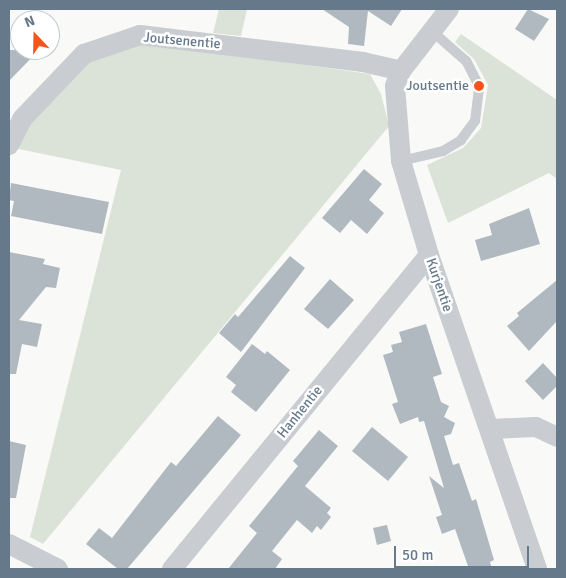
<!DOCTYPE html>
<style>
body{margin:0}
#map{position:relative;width:566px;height:578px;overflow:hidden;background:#f9faf7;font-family:Signika,sans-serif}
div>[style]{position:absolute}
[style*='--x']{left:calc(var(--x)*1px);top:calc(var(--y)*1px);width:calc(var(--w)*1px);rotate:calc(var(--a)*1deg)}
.green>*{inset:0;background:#dbe2d7}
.building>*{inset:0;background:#b0b9c0}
.service>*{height:10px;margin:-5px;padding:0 5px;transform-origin:5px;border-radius:5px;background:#c9cdd1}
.minor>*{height:20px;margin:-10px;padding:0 10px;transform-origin:10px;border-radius:10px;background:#c9cdd1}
.dots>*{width:14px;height:14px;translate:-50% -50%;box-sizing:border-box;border:2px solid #fff;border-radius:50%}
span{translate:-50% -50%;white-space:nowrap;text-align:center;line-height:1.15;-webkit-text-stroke:5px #fff;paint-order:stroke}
.street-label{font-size:14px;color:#65798b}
.poi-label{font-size:14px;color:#65798b}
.right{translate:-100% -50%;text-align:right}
.frame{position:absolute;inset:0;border:10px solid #65798b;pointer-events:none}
.north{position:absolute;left:10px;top:10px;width:50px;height:50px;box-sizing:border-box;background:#fff;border:1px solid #c1c9d1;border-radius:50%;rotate:339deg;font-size:14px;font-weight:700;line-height:20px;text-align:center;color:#65798b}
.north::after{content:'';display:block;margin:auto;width:18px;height:22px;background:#f5551c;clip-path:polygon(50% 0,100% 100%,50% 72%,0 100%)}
.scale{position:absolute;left:394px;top:546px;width:135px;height:22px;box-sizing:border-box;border:2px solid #65798b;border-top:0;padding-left:6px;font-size:15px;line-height:18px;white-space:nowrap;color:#65798b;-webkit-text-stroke:4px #fff;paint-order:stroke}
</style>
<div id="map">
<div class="green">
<div style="clip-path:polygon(219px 9px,247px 9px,241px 36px,213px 33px)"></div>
<div style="clip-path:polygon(461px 34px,557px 100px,557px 179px,549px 173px,448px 223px,427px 165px,463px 148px,481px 128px,488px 85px,474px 59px,455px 42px)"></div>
<div style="clip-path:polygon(140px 42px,370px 74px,381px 94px,389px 126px,43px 544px,30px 537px,121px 170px,14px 148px,25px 123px,87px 59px)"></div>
</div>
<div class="building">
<div style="clip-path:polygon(322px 9px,402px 9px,391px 26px,368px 11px,364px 46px,348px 44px,349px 27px)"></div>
<div style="clip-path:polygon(528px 9px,549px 19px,534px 41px,515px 29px)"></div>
<div style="clip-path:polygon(9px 50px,39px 50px,9px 81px)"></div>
<div style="clip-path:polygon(364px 169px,382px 184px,369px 200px,384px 213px,367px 234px,351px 220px,340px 233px,322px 218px)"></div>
<div style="clip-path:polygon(11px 183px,109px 202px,102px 234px,11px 216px,14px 201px,9px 200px)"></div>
<div style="clip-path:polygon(529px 208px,540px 244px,481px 261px,475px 240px,492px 235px,489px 224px)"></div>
<div style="clip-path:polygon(9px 252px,45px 259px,43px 264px,60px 268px,56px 288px,46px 287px,19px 320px,42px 324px,37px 347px,22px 344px,16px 374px,9px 374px)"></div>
<div style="clip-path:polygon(290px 256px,305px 268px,241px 352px,219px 333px,235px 314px,238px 317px)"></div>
<div style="clip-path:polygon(330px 279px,354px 300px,328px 329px,304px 309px)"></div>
<div style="clip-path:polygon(557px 280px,557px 321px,529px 351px,507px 326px,519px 316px,517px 313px)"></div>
<div style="clip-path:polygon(426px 324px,442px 374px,433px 377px,441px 402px,449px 406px,444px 417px,455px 423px,451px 434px,444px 436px,453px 465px,459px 463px,472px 501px,476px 499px,494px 560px,490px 562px,492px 569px,469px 569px,455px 529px,442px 534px,436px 517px,442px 515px,429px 476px,444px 488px,424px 421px,419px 422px,418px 417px,400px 424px,392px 404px,398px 402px,383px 355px,393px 352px,391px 345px,402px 342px,399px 332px)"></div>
<div style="clip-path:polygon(252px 344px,265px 354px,267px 351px,290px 370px,256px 412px,231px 392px,236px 385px,226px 377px)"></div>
<div style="clip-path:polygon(543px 363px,557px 378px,557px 386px,543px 400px,525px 381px)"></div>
<div style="clip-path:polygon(218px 416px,241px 435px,127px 569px,118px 569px,86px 544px,99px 528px,112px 538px,171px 462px,176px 466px)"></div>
<div style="clip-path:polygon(372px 427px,408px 457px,388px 481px,352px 451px)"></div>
<div style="clip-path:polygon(319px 430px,338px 446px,305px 486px,331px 508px,327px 513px,331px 517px,321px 530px,317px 526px,312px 533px,297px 520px,272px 551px,282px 559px,275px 569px,228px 569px,257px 533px,249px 526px,298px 466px,293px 461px)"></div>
<div style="clip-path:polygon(9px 441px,26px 445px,16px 498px,9px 498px)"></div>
<div style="clip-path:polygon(387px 525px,391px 541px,377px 545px,373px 528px)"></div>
</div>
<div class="service">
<div style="--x:401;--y:161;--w:43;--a:-13.4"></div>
<div style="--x:443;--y:151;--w:21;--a:-31"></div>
<div style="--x:461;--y:140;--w:24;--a:-54"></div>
<div style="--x:475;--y:121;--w:35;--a:-83"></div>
<div style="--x:479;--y:86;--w:28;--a:-117"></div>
<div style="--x:466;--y:61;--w:44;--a:-138.7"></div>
</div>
<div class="minor">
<div style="--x:449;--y:9;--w:78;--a:127.7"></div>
<div style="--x:401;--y:71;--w:16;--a:112"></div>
<div style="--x:395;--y:86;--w:75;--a:85.4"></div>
<div style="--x:401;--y:161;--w:98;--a:73.4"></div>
<div style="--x:429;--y:255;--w:332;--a:71"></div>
<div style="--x:9;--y:145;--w:29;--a:-63"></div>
<div style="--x:22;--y:119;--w:90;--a:-46.4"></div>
<div style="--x:84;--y:54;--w:59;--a:-18.7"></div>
<div style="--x:140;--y:35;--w:225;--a:6.9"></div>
<div style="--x:363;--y:62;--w:39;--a:13"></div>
<div style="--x:490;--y:429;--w:46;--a:-2.5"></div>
<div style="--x:536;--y:427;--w:23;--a:25"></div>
<div style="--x:9;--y:544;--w:55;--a:27"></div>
<div style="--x:172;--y:569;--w:406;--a:-50.7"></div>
</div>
<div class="dots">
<div style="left:479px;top:86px;background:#f5551c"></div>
</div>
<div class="street-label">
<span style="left:182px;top:41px;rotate:5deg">Joutsenentie</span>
<span style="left:439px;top:285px;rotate:71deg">Kurjentie</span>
<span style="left:300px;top:412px;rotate:-51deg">Hanhentie</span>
</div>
<div class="poi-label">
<span class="right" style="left:469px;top:86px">Joutsentie</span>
</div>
<div class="frame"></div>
<div class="north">N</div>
<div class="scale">50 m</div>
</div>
